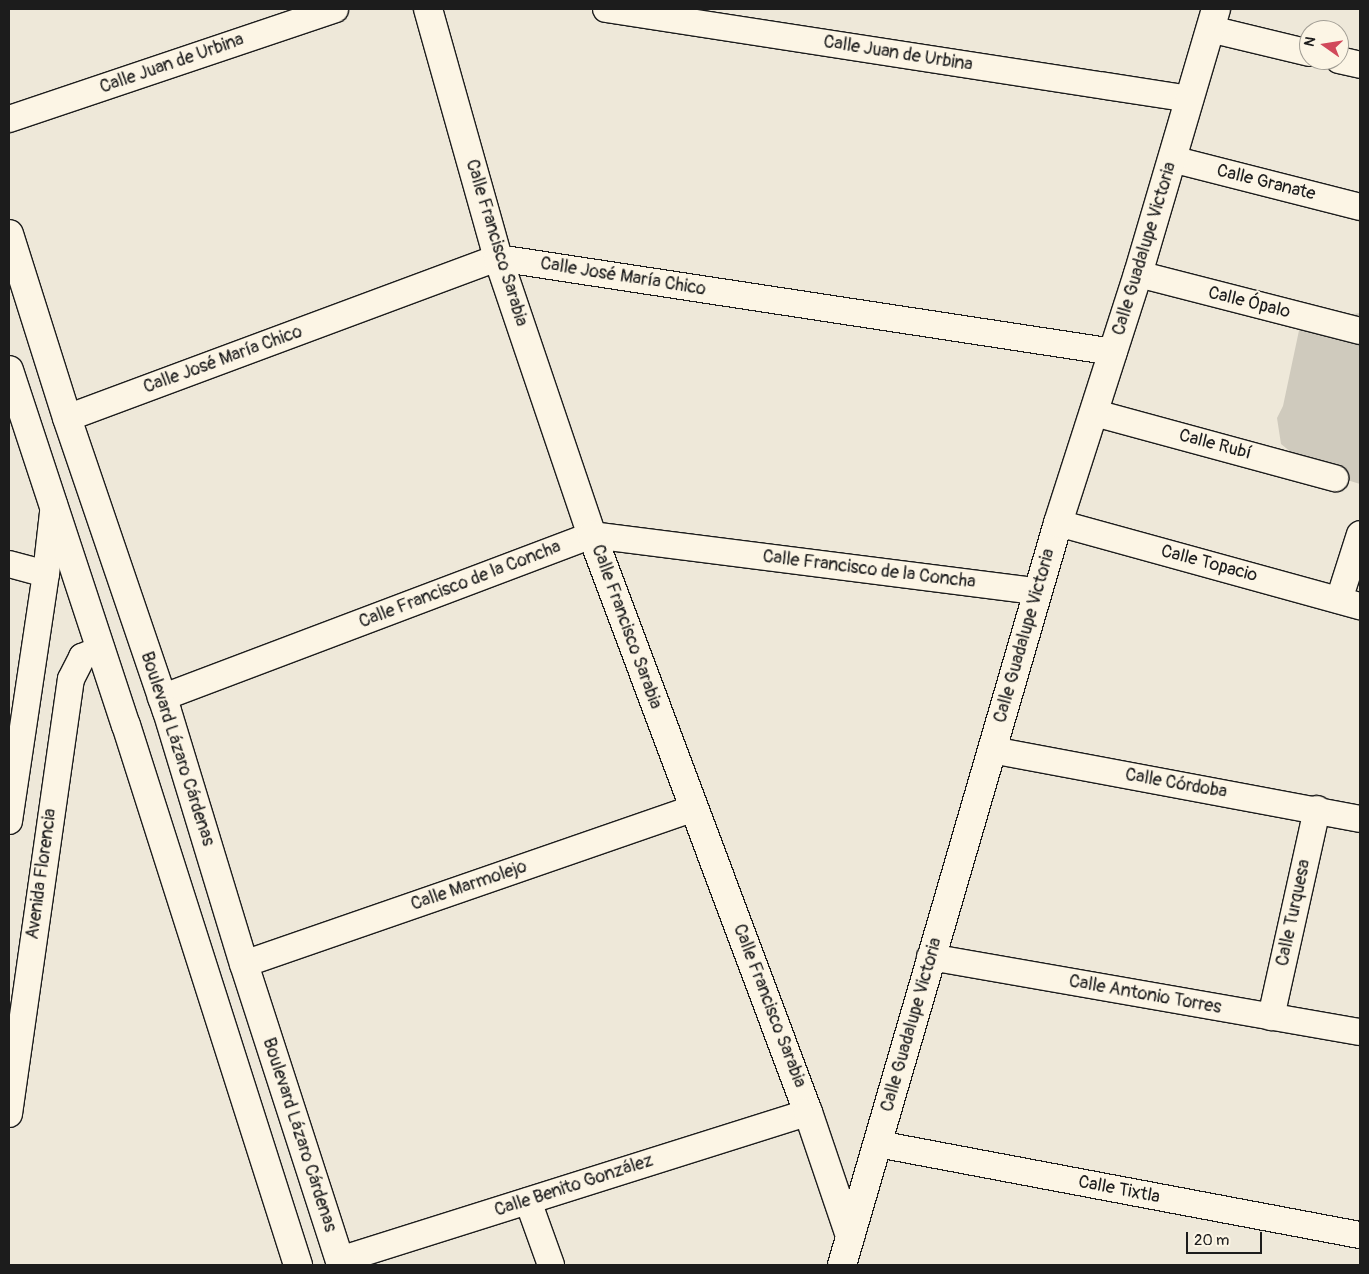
<!DOCTYPE html>
<meta charset="utf-8">
<style>
body{margin:0}
#map{position:relative;width:1369px;height:1274px;overflow:hidden;background:#eee8d9;font-family:Pangolin,sans-serif}
div>[style]{position:absolute}
[style*='--x']{left:calc(var(--x)*1px);top:calc(var(--y)*1px);width:calc(var(--w)*1px);rotate:calc(var(--a)*1deg)}
.green>*{inset:0;background:#cfcabd}
.roads{filter:drop-shadow(1px 0 #1c1c1c) drop-shadow(-1px 0 #1c1c1c) drop-shadow(0 1px #1c1c1c) drop-shadow(0 -1px #1c1c1c)}
.minor>*{height:26px;margin:-13px;padding:0 13px;transform-origin:13px;border-radius:13px;background:#fcf5e5}
.tertiary>*{height:28px;margin:-14px;padding:0 14px;transform-origin:14px;border-radius:14px;background:#fcf5e5}
.primary>*{height:28px;margin:-14px;padding:0 14px;transform-origin:14px;border-radius:14px;background:#fcf5e5}
span{translate:-50% -50%;white-space:nowrap;text-align:center;line-height:1.15;-webkit-text-stroke:4px #fcf5e5;paint-order:stroke}
.street-label{font-size:18px;color:#1c1c1c}
.frame{position:absolute;inset:0;border:10px solid #1c1c1c;pointer-events:none}
.north{position:absolute;left:1299px;top:20px;width:50px;height:50px;box-sizing:border-box;background:#fcf5e5;border:1px solid #a29e95;border-radius:50%;rotate:283deg;font-size:14px;font-weight:700;line-height:20px;text-align:center;color:#1c1c1c}
.north::after{content:'';display:block;margin:auto;width:18px;height:22px;background:#d1495b;clip-path:polygon(50% 0,100% 100%,50% 72%,0 100%)}
.scale{position:absolute;left:1186px;top:1232px;width:76px;height:22px;box-sizing:border-box;border:2px solid #1c1c1c;border-top:0;padding-left:6px;font-size:15px;line-height:18px;white-space:nowrap;color:#1c1c1c;-webkit-text-stroke:4px #fcf5e5;paint-order:stroke}
</style>
<div id="map">
<div class="green">
<div style="clip-path:polygon(1360px 313px,1360px 484px,1312px 469px,1281px 444px,1277px 418px,1283px 406px,1301px 321px)"></div>
</div>
<div class="roads">
<div class="minor">
<div style="--x:606;--y:9;--w:591;--a:8.76"></div>
<div style="--x:1210;--y:29;--w:102;--a:13.6"></div>
<div style="--x:1339;--y:60;--w:22;--a:13"></div>
<div style="--x:9;--y:119;--w:344;--a:-18.6"></div>
<div style="--x:1172;--y:159;--w:194;--a:14.3"></div>
<div style="--x:1138;--y:274;--w:229;--a:14.4"></div>
<div style="--x:1095;--y:413;--w:249;--a:15.2"></div>
<div style="--x:67;--y:418;--w:460;--a:-20.4"></div>
<div style="--x:498;--y:258;--w:623;--a:8.68"></div>
<div style="--x:1058;--y:523;--w:313;--a:15.4"></div>
<div style="--x:9;--y:564;--w:38;--a:15"></div>
<div style="--x:1339;--y:600;--w:69;--a:-72.3"></div>
<div style="--x:161;--y:698;--w:461;--a:-20.7"></div>
<div style="--x:592;--y:535;--w:450;--a:7.2"></div>
<div style="--x:992;--y:750;--w:374;--a:10.6"></div>
<div style="--x:9;--y:821;--w:250;--a:-81.5"></div>
<div style="--x:46;--y:574;--w:70;--a:-83.5"></div>
<div style="--x:930;--y:957;--w:436;--a:9.9"></div>
<div style="--x:244;--y:964;--w:476;--a:-19.1"></div>
<div style="--x:1271;--y:1017;--w:213;--a:-77.5"></div>
<div style="--x:9;--y:1114;--w:439;--a:-81.9"></div>
<div style="--x:71;--y:679;--w:25;--a:-63"></div>
<div style="--x:82;--y:657;--w:21;--a:-23"></div>
<div style="--x:878;--y:1144;--w:491;--a:10.7"></div>
<div style="--x:528;--y:1201;--w:68;--a:70.2"></div>
<div style="--x:340;--y:1260;--w:491;--a:-17.5"></div>
</div>
<div class="tertiary">
<div style="--x:428;--y:9;--w:259;--a:74.3"></div>
<div style="--x:498;--y:258;--w:293;--a:71.3"></div>
<div style="--x:592;--y:535;--w:616;--a:69.48"></div>
<div style="--x:808;--y:1112;--w:131;--a:71.3"></div>
<div style="--x:842;--y:1265;--w:773;--a:-73.77"></div>
<div style="--x:1058;--y:523;--w:262;--a:-72.2"></div>
<div style="--x:1138;--y:274;--w:276;--a:-73.6"></div>
</div>
<div class="primary">
<div style="--x:9;--y:234;--w:193;--a:72.5"></div>
<div style="--x:67;--y:418;--w:310;--a:71.2"></div>
<div style="--x:167;--y:711;--w:264;--a:73.1"></div>
<div style="--x:244;--y:964;--w:316;--a:72.1"></div>
<div style="--x:9;--y:370;--w:374;--a:71.8"></div>
<div style="--x:126;--y:725;--w:567;--a:72.33"></div>
</div>
</div>
<div class="street-label">
<span style="left:898px;top:54px;rotate:9deg">Calle Juan de Urbina</span>
<span style="left:172px;top:64px;rotate:-19deg">Calle Juan de Urbina</span>
<span style="left:1266px;top:183px;rotate:14deg">Calle Granate</span>
<span style="left:496px;top:243px;rotate:73deg">Calle Francisco Sarabia</span>
<span style="left:1145px;top:249px;rotate:-73deg">Calle Guadalupe Victoria</span>
<span style="left:623px;top:277px;rotate:9deg">Calle José María Chico</span>
<span style="left:1249px;top:303px;rotate:14deg">Calle Ópalo</span>
<span style="left:223px;top:360px;rotate:-20deg">Calle José María Chico</span>
<span style="left:1215px;top:445px;rotate:15deg">Calle Rubí</span>
<span style="left:1209px;top:564px;rotate:15deg">Calle Topacio</span>
<span style="left:869px;top:570px;rotate:7deg">Calle Francisco de la Concha</span>
<span style="left:460px;top:585px;rotate:-21deg">Calle Francisco de la Concha</span>
<span style="left:626px;top:627px;rotate:70deg">Calle Francisco Sarabia</span>
<span style="left:1025px;top:636px;rotate:-74deg">Calle Guadalupe Victoria</span>
<span style="left:177px;top:749px;rotate:72deg">Boulevard Lázaro Cárdenas</span>
<span style="left:1176px;top:784px;rotate:10deg">Calle Córdoba</span>
<span style="left:42px;top:874px;rotate:-82deg">Avenida Florencia</span>
<span style="left:469px;top:886px;rotate:-19deg">Calle Marmolejo</span>
<span style="left:1294px;top:913px;rotate:-78deg">Calle Turquesa</span>
<span style="left:1145px;top:995px;rotate:10deg">Calle Antonio Torres</span>
<span style="left:769px;top:1006px;rotate:69deg">Calle Francisco Sarabia</span>
<span style="left:912px;top:1025px;rotate:-74deg">Calle Guadalupe Victoria</span>
<span style="left:299px;top:1135px;rotate:72deg">Boulevard Lázaro Cárdenas</span>
<span style="left:574px;top:1186px;rotate:-18deg">Calle Benito González</span>
<span style="left:1119px;top:1190px;rotate:11deg">Calle Tixtla</span>
</div>
<div class="frame"></div>
<div class="north">N</div>
<div class="scale">20 m</div>
</div>
